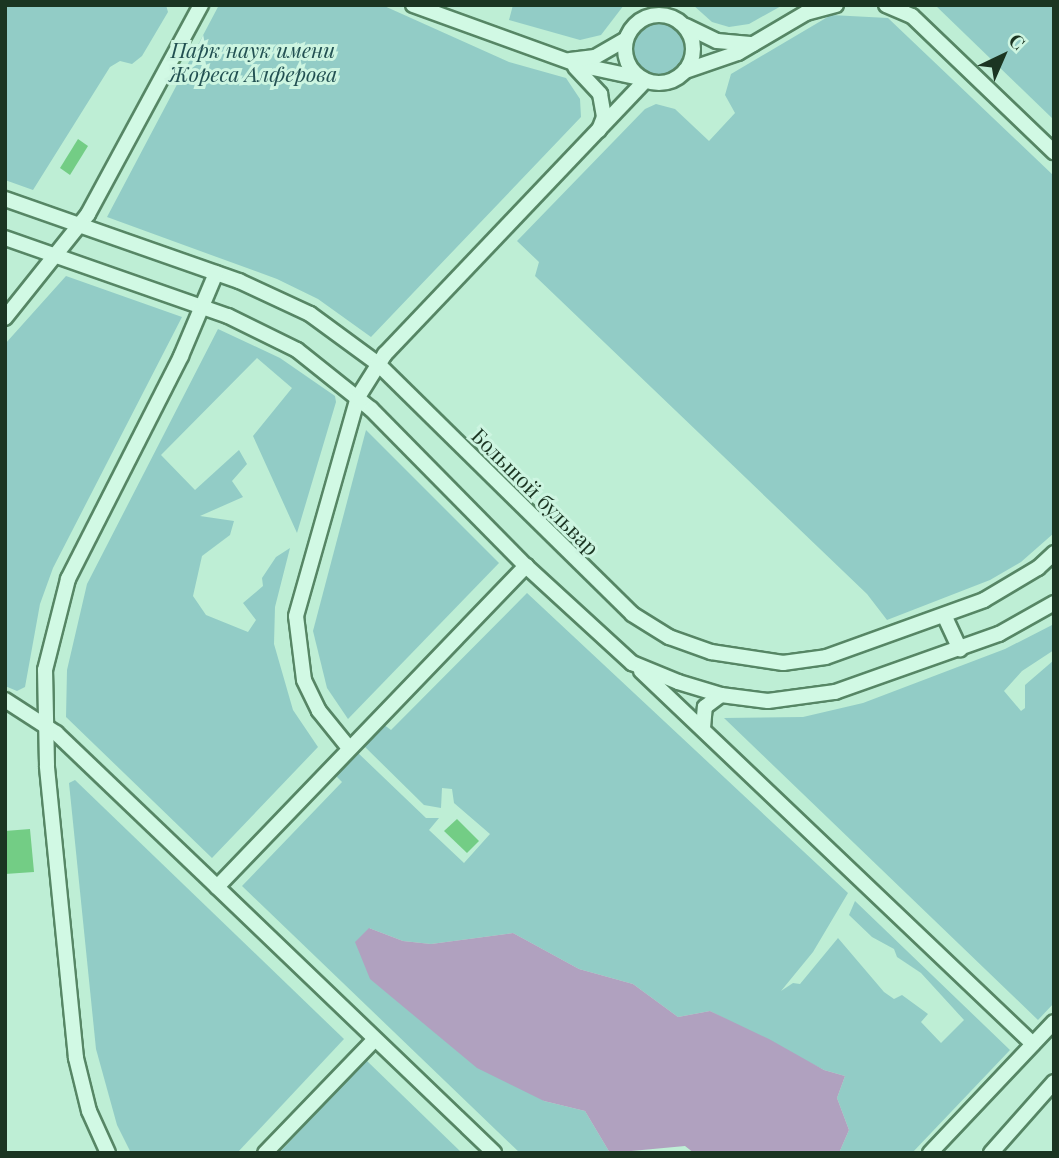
<!DOCTYPE html>
<meta charset="utf-8">
<style>
body{margin:0}
#map{position:relative;width:1059px;height:1158px;overflow:hidden;background:#beeed5;font-family:"Playfair Display",serif}
div>[style]{position:absolute}
[style*='--x']{left:calc(var(--x)*1px);top:calc(var(--y)*1px);width:calc(var(--w)*1px);rotate:calc(var(--a)*1deg)}
.green>*{inset:0;background:#92ccc6}
.round{border-radius:50%}
.water>*{inset:0;background:#b0a1bf}
.building>*{inset:0;background:#73cd85}
.roads{filter:drop-shadow(2px 0 #568665) drop-shadow(-2px 0 #568665) drop-shadow(0 2px #568665) drop-shadow(0 -2px #568665)}
.minor>*{height:14px;margin:-7px;padding:0 7px;transform-origin:7px;border-radius:7px;background:#d1f9e4}
.minor>.ring{margin:-7px;padding:0;box-sizing:content-box;background:none;border:14px solid #d1f9e4;border-radius:50%}
span{translate:-50% -50%;white-space:nowrap;text-align:center;line-height:1.15;-webkit-text-stroke:6px #cdf5e1;paint-order:stroke}
.park-label{font-size:21px;color:#225052;font-style:italic}
.street-label{font-size:21px;color:#1b3522}
.frame{position:absolute;inset:0;border:7px solid #1b3522;pointer-events:none}
.north{position:absolute;left:968px;top:21px;width:70px;height:70px;-webkit-text-stroke:5px #cdf5e1;paint-order:stroke;rotate:44deg;font-size:19px;font-weight:700;line-height:28px;text-align:center;color:#1b3522}
.north::after{content:'';display:block;margin:auto;width:24px;height:32px;background:#1b3522;clip-path:polygon(50% 0,100% 100%,50% 72%,0 100%)}
</style>
<div id="map">
<div class="green">
<div style="clip-path:polygon(5px 5px,166px 5px,168px 12px,142px 56px,132px 64px,120px 61px,110px 67px,33px 190px,5px 180px)"></div>
<div style="clip-path:polygon(219px 5px,382px 5px,509px 62px,566px 78px,580px 99px,581px 117px,371px 337px,318px 299px,277px 279px,107px 217px)"></div>
<div style="clip-path:polygon(513px 5px,624px 5px,601px 35px,580px 40px,509px 20px)"></div>
<div style="clip-path:polygon(693px 5px,783px 5px,749px 24px,729px 27px,712px 22px)"></div>
<div style="clip-path:polygon(935px 5px,1054px 5px,1054px 120px)"></div>
<div style="clip-path:polygon(831px 15px,888px 18px,1054px 176px,1054px 533px,1021px 562px,990px 580px,887px 620px,867px 594px,535px 276px,539px 262px,517px 241px,645px 109px,656px 104px,675px 109px,709px 141px,735px 113px,725px 95px,731px 74px)"></div>
<div class="round" style="left:632px;top:22px;width:54px;height:54px"></div>
<div style="clip-path:polygon(66px 276px,182px 317px,53px 568px,40px 604px,25px 687px,17px 691px,5px 686px,5px 344px)"></div>
<div style="clip-path:polygon(218px 329px,280px 358px,335px 396px,336px 402px,297px 533px,253px 436px,292px 388px,257px 358px,161px 455px,195px 490px,239px 450px,247px 464px,232px 481px,243px 497px,200px 516px,234px 521px,230px 535px,202px 556px,193px 596px,206px 615px,248px 632px,256px 620px,243px 603px,263px 586px,262px 578px,276px 557px,290px 548px,275px 607px,274px 644px,293px 710px,318px 747px,212px 858px,66px 717px,67px 670px,87px 584px)"></div>
<div style="clip-path:polygon(366px 430px,499px 563px,348px 719px,327px 688px,313px 631px)"></div>
<div style="clip-path:polygon(527px 593px,848px 893px,813px 952px,781px 991px,793px 983px,800px 984px,838px 938px,884px 992px,894px 999px,902px 995px,928px 1014px,921px 1022px,941px 1043px,964px 1020px,921px 973px,897px 957px,894px 949px,872px 937px,849px 915px,855px 901px,1010px 1050px,912px 1153px,839px 1153px,849px 1130px,837px 1098px,845px 1076px,824px 1070px,710px 1011px,678px 1017px,633px 984px,579px 969px,513px 933px,431px 944px,403px 941px,369px 928px,544px 1101px,585px 1111px,610px 1153px,520px 1153px,242px 886px,342px 782px,334px 774px,356px 751px,426px 818px,439px 818px,429px 830px,464px 863px,490px 834px,454px 803px,452px 789px,442px 788px,441px 808px,424px 805px,362px 744px,383px 724px,391px 730px)"></div>
<div style="clip-path:polygon(1054px 624px,1054px 650px,1022px 671px,1004px 691px,1021px 711px,1025px 708px,1025px 685px,1054px 660px,1054px 1003px,1038px 1020px,724px 718px,803px 717px,863px 703px,1005px 649px)"></div>
<div style="clip-path:polygon(75px 780px,344px 1039px,237px 1153px,131px 1153px,117px 1125px,96px 1049px,69px 783px)"></div>
<div style="clip-path:polygon(366px 1060px,462px 1153px,279px 1153px)"></div>
</div>
<div class="water">
<div style="clip-path:polygon(369px 928px,403px 941px,431px 944px,513px 933px,579px 969px,633px 984px,678px 1017px,710px 1011px,769px 1039px,824px 1070px,845px 1076px,837px 1098px,849px 1130px,839px 1153px,694px 1153px,685px 1146px,610px 1153px,585px 1111px,544px 1101px,477px 1068px,370px 979px,355px 942px)"></div>
</div>
<div class="building">
<div style="clip-path:polygon(78px 139px,88px 146px,70px 175px,60px 168px)"></div>
<div style="clip-path:polygon(457px 819px,479px 841px,467px 853px,444px 831px)"></div>
<div style="clip-path:polygon(30px 829px,34px 872px,5px 874px,5px 831px)"></div>
</div>
<div class="roads">
<div class="minor">
<div style="--x:413;--y:5;--w:177;--a:19.9"></div>
<div style="--x:579;--y:65;--w:62;--a:12"></div>
<div style="--x:886;--y:5;--w:28;--a:23"></div>
<div style="--x:912;--y:16;--w:197;--a:43.8"></div>
<div class="ring" style="left:625px;top:15px;width:54px;height:54px"></div>
<div style="--x:686;--y:26;--w:34;--a:26"></div>
<div style="--x:717;--y:41;--w:36;--a:5"></div>
<div style="--x:570;--y:60;--w:25;--a:-7"></div>
<div style="--x:595;--y:57;--w:34;--a:-30"></div>
<div style="--x:575;--y:67;--w:37;--a:47"></div>
<div style="--x:600;--y:94;--w:23;--a:80"></div>
<div style="--x:604;--y:117;--w:14;--a:111"></div>
<div style="--x:685;--y:71;--w:56;--a:-18.8"></div>
<div style="--x:738;--y:53;--w:79;--a:-30.5"></div>
<div style="--x:806;--y:13;--w:31;--a:-15"></div>
<div style="--x:5;--y:199;--w:248;--a:19.3"></div>
<div style="--x:239;--y:281;--w:78;--a:24.9"></div>
<div style="--x:310;--y:314;--w:84;--a:36.3"></div>
<div style="--x:378;--y:364;--w:356;--a:44.5"></div>
<div style="--x:632;--y:614;--w:44;--a:31.9"></div>
<div style="--x:669;--y:637;--w:45;--a:19.7"></div>
<div style="--x:711;--y:652;--w:73;--a:8.7"></div>
<div style="--x:783;--y:663;--w:43;--a:-7.9"></div>
<div style="--x:826;--y:657;--w:168;--a:-19.8"></div>
<div style="--x:984;--y:600;--w:63;--a:-30.7"></div>
<div style="--x:1038;--y:568;--w:22;--a:-43"></div>
<div style="--x:5;--y:238;--w:236;--a:19.3"></div>
<div style="--x:228;--y:316;--w:77;--a:26.2"></div>
<div style="--x:297;--y:350;--w:95;--a:38.6"></div>
<div style="--x:371;--y:409;--w:221;--a:45.4"></div>
<div style="--x:526;--y:566;--w:144;--a:42.5"></div>
<div style="--x:632;--y:663;--w:50;--a:22.4"></div>
<div style="--x:678;--y:682;--w:45;--a:16.8"></div>
<div style="--x:721;--y:695;--w:47;--a:7.3"></div>
<div style="--x:768;--y:701;--w:68;--a:-7.7"></div>
<div style="--x:835;--y:692;--w:174;--a:-19.5"></div>
<div style="--x:999;--y:634;--w:63;--a:-29.4"></div>
<div style="--x:5;--y:318;--w:133;--a:-51.4"></div>
<div style="--x:88;--y:214;--w:238;--a:-61.6"></div>
<div style="--x:944;--y:615;--w:38;--a:65"></div>
<div style="--x:641;--y:671;--w:541;--a:43.58"></div>
<div style="--x:5;--y:700;--w:61;--a:32.9"></div>
<div style="--x:56;--y:733;--w:223;--a:43.7"></div>
<div style="--x:217;--y:887;--w:446;--a:-46.1"></div>
<div style="--x:703;--y:728;--w:21;--a:-85"></div>
<div style="--x:705;--y:707;--w:20;--a:-37"></div>
<div style="--x:349;--y:748;--w:48;--a:-129"></div>
<div style="--x:319;--y:711;--w:34;--a:-116"></div>
<div style="--x:304;--y:680;--w:64;--a:-97.1"></div>
<div style="--x:296;--y:616;--w:228;--a:-74.2"></div>
<div style="--x:358;--y:397;--w:51;--a:-57.9"></div>
<div style="--x:385;--y:354;--w:377;--a:-46.4"></div>
<div style="--x:217;--y:887;--w:384;--a:43.8"></div>
<div style="--x:108;--y:1153;--w:46;--a:-114.3"></div>
<div style="--x:89;--y:1111;--w:55;--a:-103.8"></div>
<div style="--x:76;--y:1058;--w:294;--a:-95.7"></div>
<div style="--x:47;--y:765;--w:95;--a:-91.2"></div>
<div style="--x:45;--y:670;--w:94;--a:-75.8"></div>
<div style="--x:68;--y:579;--w:250;--a:-63.1"></div>
<div style="--x:181;--y:356;--w:90;--a:-67.1"></div>
<div style="--x:265;--y:1153;--w:158;--a:-46"></div>
<div style="--x:930;--y:1153;--w:180;--a:-46.6"></div>
<div style="--x:991;--y:1153;--w:95;--a:-48.4"></div>
</div>
</div>
<div class="park-label">
<span style="left:253px;top:61px">Парк наук имени<br>Жореса Алферова</span>
</div>
<div class="street-label">
<span style="left:536px;top:491px;rotate:45deg">Большой бульвар</span>
</div>
<div class="frame"></div>
<div class="north">С</div>
</div>
